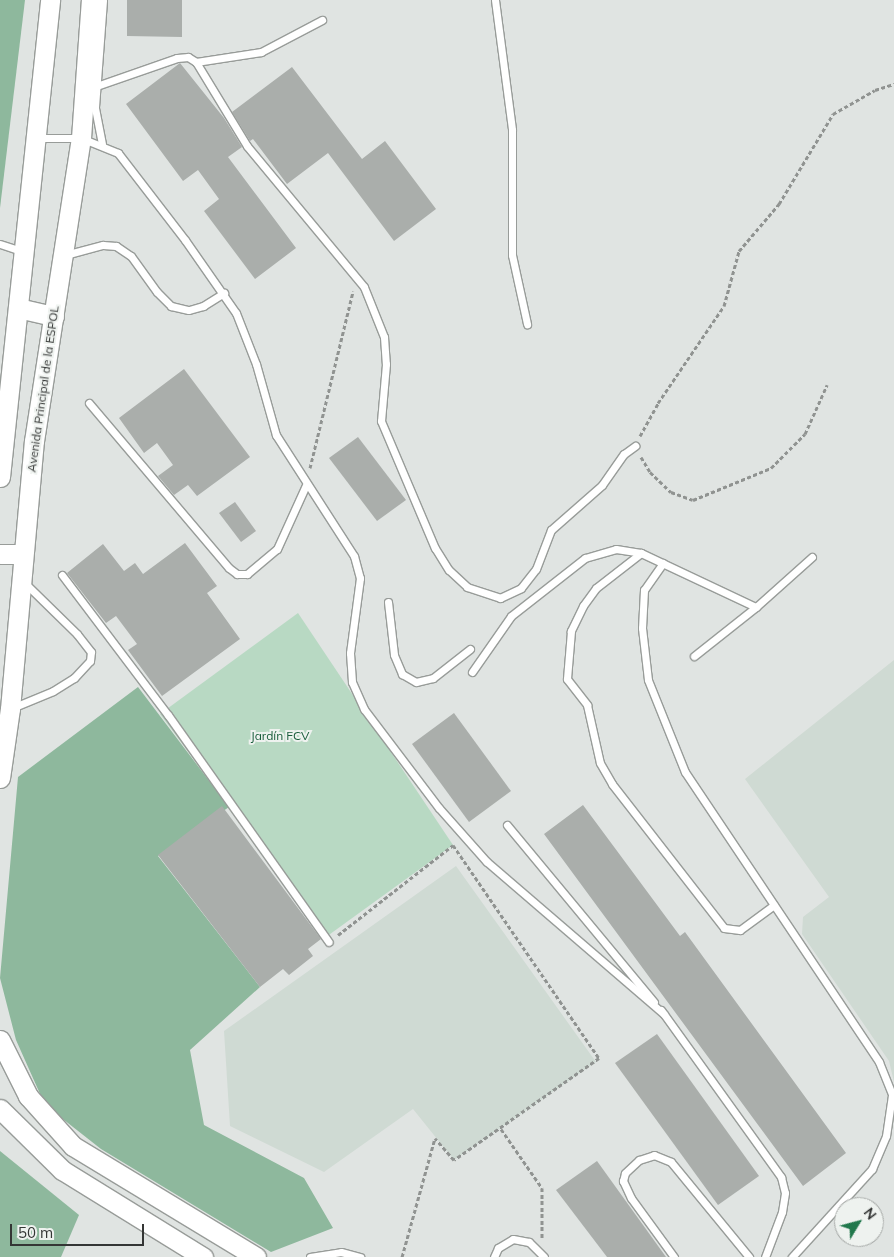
<!DOCTYPE html>
<meta charset="utf-8">
<style>
body{margin:0}
#map{position:relative;width:894px;height:1257px;overflow:hidden;background:#e0e4e2;font-family:Mulish,sans-serif}
div>[style]{position:absolute}
[style*='--x']{left:calc(var(--x)*1px);top:calc(var(--y)*1px);width:calc(var(--w)*1px);rotate:calc(var(--a)*1deg)}
.built>*{inset:0;background:#cfdad3}
.green>*{inset:0;background:#b8d9c3}
.forest>*{inset:0;background:#8eb89d}
.building>*{inset:0;background:#aaaeab}
.path>*{height:3px;margin-top:-1.5px;transform-origin:0;background:repeating-linear-gradient(90deg,#909391 0 4px,transparent 0 6.5px)}
.roads{filter:drop-shadow(1px 0 #989c99) drop-shadow(-1px 0 #989c99) drop-shadow(0 1px #989c99) drop-shadow(0 -1px #989c99)}
.lane>*{height:7px;margin:-3.5px;padding:0 3.5px;transform-origin:3.5px;border-radius:3.5px;background:#fff}
.secondary>*{height:19px;margin:-9.5px;padding:0 9.5px;transform-origin:9.5px;border-radius:9.5px;background:#fff}
span{translate:-50% -50%;white-space:nowrap;text-align:center;line-height:1.15;-webkit-text-stroke:4px #eef2ef;paint-order:stroke}
.street-label{font-size:12px;color:#343635}
.park-label{font-size:12px;color:#185c3a}
.north{position:absolute;left:834px;top:1197px;width:50px;height:50px;box-sizing:border-box;background:#eef2ef;border:1px solid #a4a7a5;border-radius:50%;rotate:53deg;font-size:14px;font-weight:700;line-height:20px;text-align:center;color:#343635}
.north::after{content:'';display:block;margin:auto;width:18px;height:22px;background:#21784c;clip-path:polygon(50% 0,100% 100%,50% 72%,0 100%)}
.scale{position:absolute;left:10px;top:1224px;width:134px;height:22px;box-sizing:border-box;border:2px solid #343635;border-top:0;padding-left:6px;font-size:15px;line-height:18px;white-space:nowrap;color:#343635;-webkit-text-stroke:4px #eef2ef;paint-order:stroke}
</style>
<div id="map">
<div class="built">
<div style="clip-path:polygon(894px 660px,894px 1082px,889px 1061px,802px 934px,803px 917px,829px 897px,745px 779px)"></div>
<div style="clip-path:polygon(456px 866px,596px 1062px,454px 1160px,413px 1109px,324px 1172px,230px 1126px,224px 1031px)"></div>
</div>
<div class="green">
<div style="clip-path:polygon(298px 613px,453px 845px,326px 937px,160px 714px)"></div>
</div>
<div class="forest">
<div style="clip-path:polygon(0 0,25px 0,0 208px)"></div>
<div style="clip-path:polygon(138px 687px,229px 807px,158px 856px,260px 987px,190px 1050px,204px 1125px,304px 1178px,333px 1228px,271px 1252px,101px 1149px,45px 1105px,16px 1040px,0 978px,18px 777px)"></div>
<div style="clip-path:polygon(0 1151px,79px 1215px,61px 1257px,0 1257px)"></div>
</div>
<div class="building">
<div style="clip-path:polygon(127px 0,182px 0,182px 37px,127px 36px)"></div>
<div style="clip-path:polygon(180px 63px,224px 118px,242px 147px,228px 157px,296px 248px,255px 279px,204px 211px,219px 199px,198px 170px,183px 181px,126px 104px)"></div>
<div style="clip-path:polygon(292px 67px,362px 159px,385px 141px,436px 209px,394px 241px,328px 153px,287px 184px,253px 139px,250px 141px,232px 112px)"></div>
<div style="clip-path:polygon(184px 369px,250px 457px,197px 496px,188px 485px,174px 495px,158px 476px,173px 465px,157px 443px,144px 453px,119px 418px)"></div>
<div style="clip-path:polygon(358px 437px,406px 500px,377px 521px,329px 458px)"></div>
<div style="clip-path:polygon(235px 502px,256px 531px,241px 542px,219px 513px)"></div>
<div style="clip-path:polygon(185px 543px,217px 586px,207px 593px,240px 639px,162px 696px,128px 650px,137px 644px,116px 616px,106px 623px,67px 573px,103px 544px,124px 571px,135px 563px,143px 574px)"></div>
<div style="clip-path:polygon(454px 713px,511px 791px,469px 822px,412px 744px)"></div>
<div style="clip-path:polygon(583px 805px,680px 936px,685px 932px,846px 1153px,803px 1186px,544px 834px)"></div>
<div style="clip-path:polygon(222px 806px,321px 939px,308px 949px,313px 956px,289px 975px,283px 969px,260px 987px,158px 855px)"></div>
<div style="clip-path:polygon(657px 1034px,759px 1176px,718px 1205px,615px 1063px)"></div>
<div style="clip-path:polygon(597px 1161px,666px 1257px,607px 1257px,556px 1190px)"></div>
</div>
<div class="path">
<div style="--x:640;--y:436;--w:38;--a:-61"></div>
<div style="--x:658;--y:403;--w:117;--a:-55.8"></div>
<div style="--x:724;--y:306;--w:57;--a:-74.7"></div>
<div style="--x:739;--y:251;--w:62;--a:-49.6"></div>
<div style="--x:779;--y:204;--w:105;--a:-59"></div>
<div style="--x:833;--y:114;--w:48;--a:-29.7"></div>
<div style="--x:875;--y:90;--w:20;--a:-18"></div>
<div style="--x:641;--y:457;--w:17;--a:59"></div>
<div style="--x:650;--y:472;--w:29;--a:44"></div>
<div style="--x:671;--y:492;--w:23;--a:20"></div>
<div style="--x:693;--y:500;--w:84;--a:-22.3"></div>
<div style="--x:771;--y:468;--w:48;--a:-45"></div>
<div style="--x:805;--y:434;--w:54;--a:-65.8"></div>
<div style="--x:310;--y:468;--w:182;--a:-76.3"></div>
<div style="--x:338;--y:935;--w:146;--a:-38"></div>
<div style="--x:453;--y:845;--w:258;--a:55.6"></div>
<div style="--x:599;--y:1058;--w:177;--a:144.9"></div>
<div style="--x:454;--y:1160;--w:29;--a:-131"></div>
<div style="--x:501;--y:1129;--w:72;--a:55.2"></div>
<div style="--x:542;--y:1188;--w:51;--a:90"></div>
<div style="--x:402;--y:1257;--w:123;--a:-74.5"></div>
</div>
<div class="roads">
<div class="lane">
<div style="--x:495;--y:0;--w:131;--a:82.5"></div>
<div style="--x:512;--y:130;--w:125;--a:90"></div>
<div style="--x:512;--y:255;--w:71;--a:77.7"></div>
<div style="--x:196;--y:62;--w:66;--a:-8.7"></div>
<div style="--x:261;--y:52;--w:69;--a:-27.7"></div>
<div style="--x:85;--y:90;--w:97;--a:-19.2"></div>
<div style="--x:177;--y:58;--w:11;--a:-5"></div>
<div style="--x:188;--y:57;--w:9;--a:32"></div>
<div style="--x:196;--y:62;--w:98;--a:58.7"></div>
<div style="--x:247;--y:146;--w:183;--a:50.3"></div>
<div style="--x:364;--y:287;--w:54;--a:68.2"></div>
<div style="--x:384;--y:337;--w:27;--a:86"></div>
<div style="--x:386;--y:364;--w:57;--a:95"></div>
<div style="--x:381;--y:421;--w:138;--a:67"></div>
<div style="--x:435;--y:548;--w:26;--a:58"></div>
<div style="--x:449;--y:570;--w:25;--a:43"></div>
<div style="--x:467;--y:587;--w:35;--a:18"></div>
<div style="--x:500;--y:598;--w:23;--a:-25"></div>
<div style="--x:521;--y:588;--w:24;--a:-52"></div>
<div style="--x:536;--y:569;--w:42;--a:-69"></div>
<div style="--x:551;--y:530;--w:68;--a:-41.4"></div>
<div style="--x:602;--y:485;--w:38;--a:-55"></div>
<div style="--x:624;--y:454;--w:14;--a:-36"></div>
<div style="--x:37;--y:138;--w:44;--a:0"></div>
<div style="--x:81;--y:138;--w:40;--a:22"></div>
<div style="--x:118;--y:153;--w:110;--a:52.4"></div>
<div style="--x:185;--y:240;--w:89;--a:55.1"></div>
<div style="--x:236;--y:313;--w:55;--a:68.6"></div>
<div style="--x:256;--y:364;--w:74;--a:74.3"></div>
<div style="--x:276;--y:435;--w:144;--a:57.2"></div>
<div style="--x:354;--y:556;--w:23;--a:75"></div>
<div style="--x:360;--y:578;--w:76;--a:97.6"></div>
<div style="--x:350;--y:653;--w:29;--a:86"></div>
<div style="--x:352;--y:682;--w:30;--a:66"></div>
<div style="--x:364;--y:709;--w:124;--a:52.9"></div>
<div style="--x:439;--y:808;--w:72;--a:48.4"></div>
<div style="--x:487;--y:862;--w:233;--a:40.7"></div>
<div style="--x:102;--y:144;--w:38;--a:-101"></div>
<div style="--x:95;--y:107;--w:107;--a:-85.7"></div>
<div style="--x:0;--y:244;--w:22;--a:18"></div>
<div style="--x:65;--y:255;--w:39;--a:-15"></div>
<div style="--x:103;--y:245;--w:13;--a:4"></div>
<div style="--x:116;--y:246;--w:18;--a:34"></div>
<div style="--x:131;--y:256;--w:44;--a:54.2"></div>
<div style="--x:157;--y:292;--w:20;--a:45"></div>
<div style="--x:171;--y:306;--w:18;--a:13"></div>
<div style="--x:189;--y:310;--w:15;--a:-16"></div>
<div style="--x:203;--y:306;--w:25;--a:-32"></div>
<div style="--x:89;--y:403;--w:216;--a:49.7"></div>
<div style="--x:229;--y:568;--w:10;--a:37"></div>
<div style="--x:237;--y:574;--w:10;--a:0"></div>
<div style="--x:247;--y:574;--w:39;--a:-40"></div>
<div style="--x:277;--y:549;--w:70;--a:-65.6"></div>
<div style="--x:641;--y:553;--w:57;--a:142.1"></div>
<div style="--x:596;--y:588;--w:22;--a:126"></div>
<div style="--x:583;--y:606;--w:28;--a:116"></div>
<div style="--x:571;--y:631;--w:48;--a:94.8"></div>
<div style="--x:567;--y:679;--w:33;--a:52"></div>
<div style="--x:587;--y:705;--w:59;--a:77.4"></div>
<div style="--x:600;--y:763;--w:24;--a:60"></div>
<div style="--x:612;--y:784;--w:182;--a:52.1"></div>
<div style="--x:724;--y:928;--w:16;--a:7"></div>
<div style="--x:740;--y:930;--w:42;--a:-36.3"></div>
<div style="--x:663;--y:563;--w:33;--a:125"></div>
<div style="--x:644;--y:590;--w:38;--a:93"></div>
<div style="--x:642;--y:628;--w:52;--a:83.4"></div>
<div style="--x:648;--y:680;--w:99;--a:68.1"></div>
<div style="--x:685;--y:772;--w:349;--a:56.2"></div>
<div style="--x:879;--y:1062;--w:35;--a:68"></div>
<div style="--x:892;--y:1095;--w:41;--a:98.3"></div>
<div style="--x:886;--y:1136;--w:36;--a:113"></div>
<div style="--x:872;--y:1169;--w:119;--a:132.3"></div>
<div style="--x:62;--y:575;--w:176;--a:52.9"></div>
<div style="--x:168;--y:715;--w:278;--a:54.7"></div>
<div style="--x:388;--y:602;--w:53;--a:83.5"></div>
<div style="--x:394;--y:655;--w:21;--a:67"></div>
<div style="--x:402;--y:674;--w:16;--a:30"></div>
<div style="--x:416;--y:682;--w:17;--a:-13"></div>
<div style="--x:433;--y:678;--w:47;--a:-38.1"></div>
<div style="--x:694;--y:656;--w:79;--a:-38.3"></div>
<div style="--x:472;--y:672;--w:68;--a:-55.1"></div>
<div style="--x:511;--y:616;--w:94;--a:-38.1"></div>
<div style="--x:585;--y:558;--w:32;--a:-16"></div>
<div style="--x:616;--y:549;--w:25;--a:9"></div>
<div style="--x:641;--y:553;--w:127;--a:25.2"></div>
<div style="--x:756;--y:607;--w:75;--a:-41.8"></div>
<div style="--x:12;--y:708;--w:44;--a:-22.5"></div>
<div style="--x:53;--y:691;--w:25;--a:-32"></div>
<div style="--x:74;--y:678;--w:23;--a:-47"></div>
<div style="--x:90;--y:661;--w:9;--a:-84"></div>
<div style="--x:91;--y:652;--w:23;--a:-128"></div>
<div style="--x:77;--y:634;--w:73;--a:-135.6"></div>
<div style="--x:507;--y:825;--w:230;--a:50.3"></div>
<div style="--x:661;--y:1010;--w:206;--a:54.3"></div>
<div style="--x:781;--y:1177;--w:16;--a:76"></div>
<div style="--x:785;--y:1193;--w:19;--a:99"></div>
<div style="--x:782;--y:1212;--w:48;--a:110.7"></div>
<div style="--x:310;--y:1257;--w:31;--a:-9"></div>
<div style="--x:341;--y:1252;--w:20;--a:15"></div>
<div style="--x:494;--y:1257;--w:10;--a:-66"></div>
<div style="--x:498;--y:1248;--w:17;--a:-31"></div>
<div style="--x:513;--y:1239;--w:16;--a:11"></div>
<div style="--x:529;--y:1242;--w:21;--a:45"></div>
<div style="--x:674;--y:1257;--w:73;--a:-126.1"></div>
<div style="--x:631;--y:1198;--w:19;--a:-115"></div>
<div style="--x:623;--y:1181;--w:8;--a:-76"></div>
<div style="--x:625;--y:1173;--w:19;--a:-43"></div>
<div style="--x:639;--y:1160;--w:16;--a:-18"></div>
<div style="--x:654;--y:1155;--w:18;--a:22"></div>
<div style="--x:671;--y:1162;--w:123;--a:50.6"></div>
</div>
<div class="secondary">
<div style="--x:18;--y:308;--w:37;--a:13"></div>
<div style="--x:0;--y:477;--w:480;--a:-84"></div>
<div style="--x:0;--y:554;--w:23;--a:0"></div>
<div style="--x:0;--y:778;--w:70;--a:-81.8"></div>
<div style="--x:10;--y:709;--w:269;--a:-84.9"></div>
<div style="--x:34;--y:441;--w:307;--a:-81.2"></div>
<div style="--x:81;--y:138;--w:138;--a:-85.9"></div>
<div style="--x:0;--y:1040;--w:63;--a:63.4"></div>
<div style="--x:28;--y:1096;--w:67;--a:48"></div>
<div style="--x:73;--y:1146;--w:214;--a:31.2"></div>
<div style="--x:0;--y:1109;--w:87;--a:44.5"></div>
<div style="--x:62;--y:1170;--w:166;--a:31.7"></div>
</div>
</div>
<div class="street-label">
<span style="left:43px;top:389px;rotate:-82deg">Avenida Principal de la ESPOL</span>
</div>
<div class="park-label">
<span style="left:280px;top:736px">Jardín FCV</span>
</div>
<div class="north">N</div>
<div class="scale">50 m</div>
</div>
